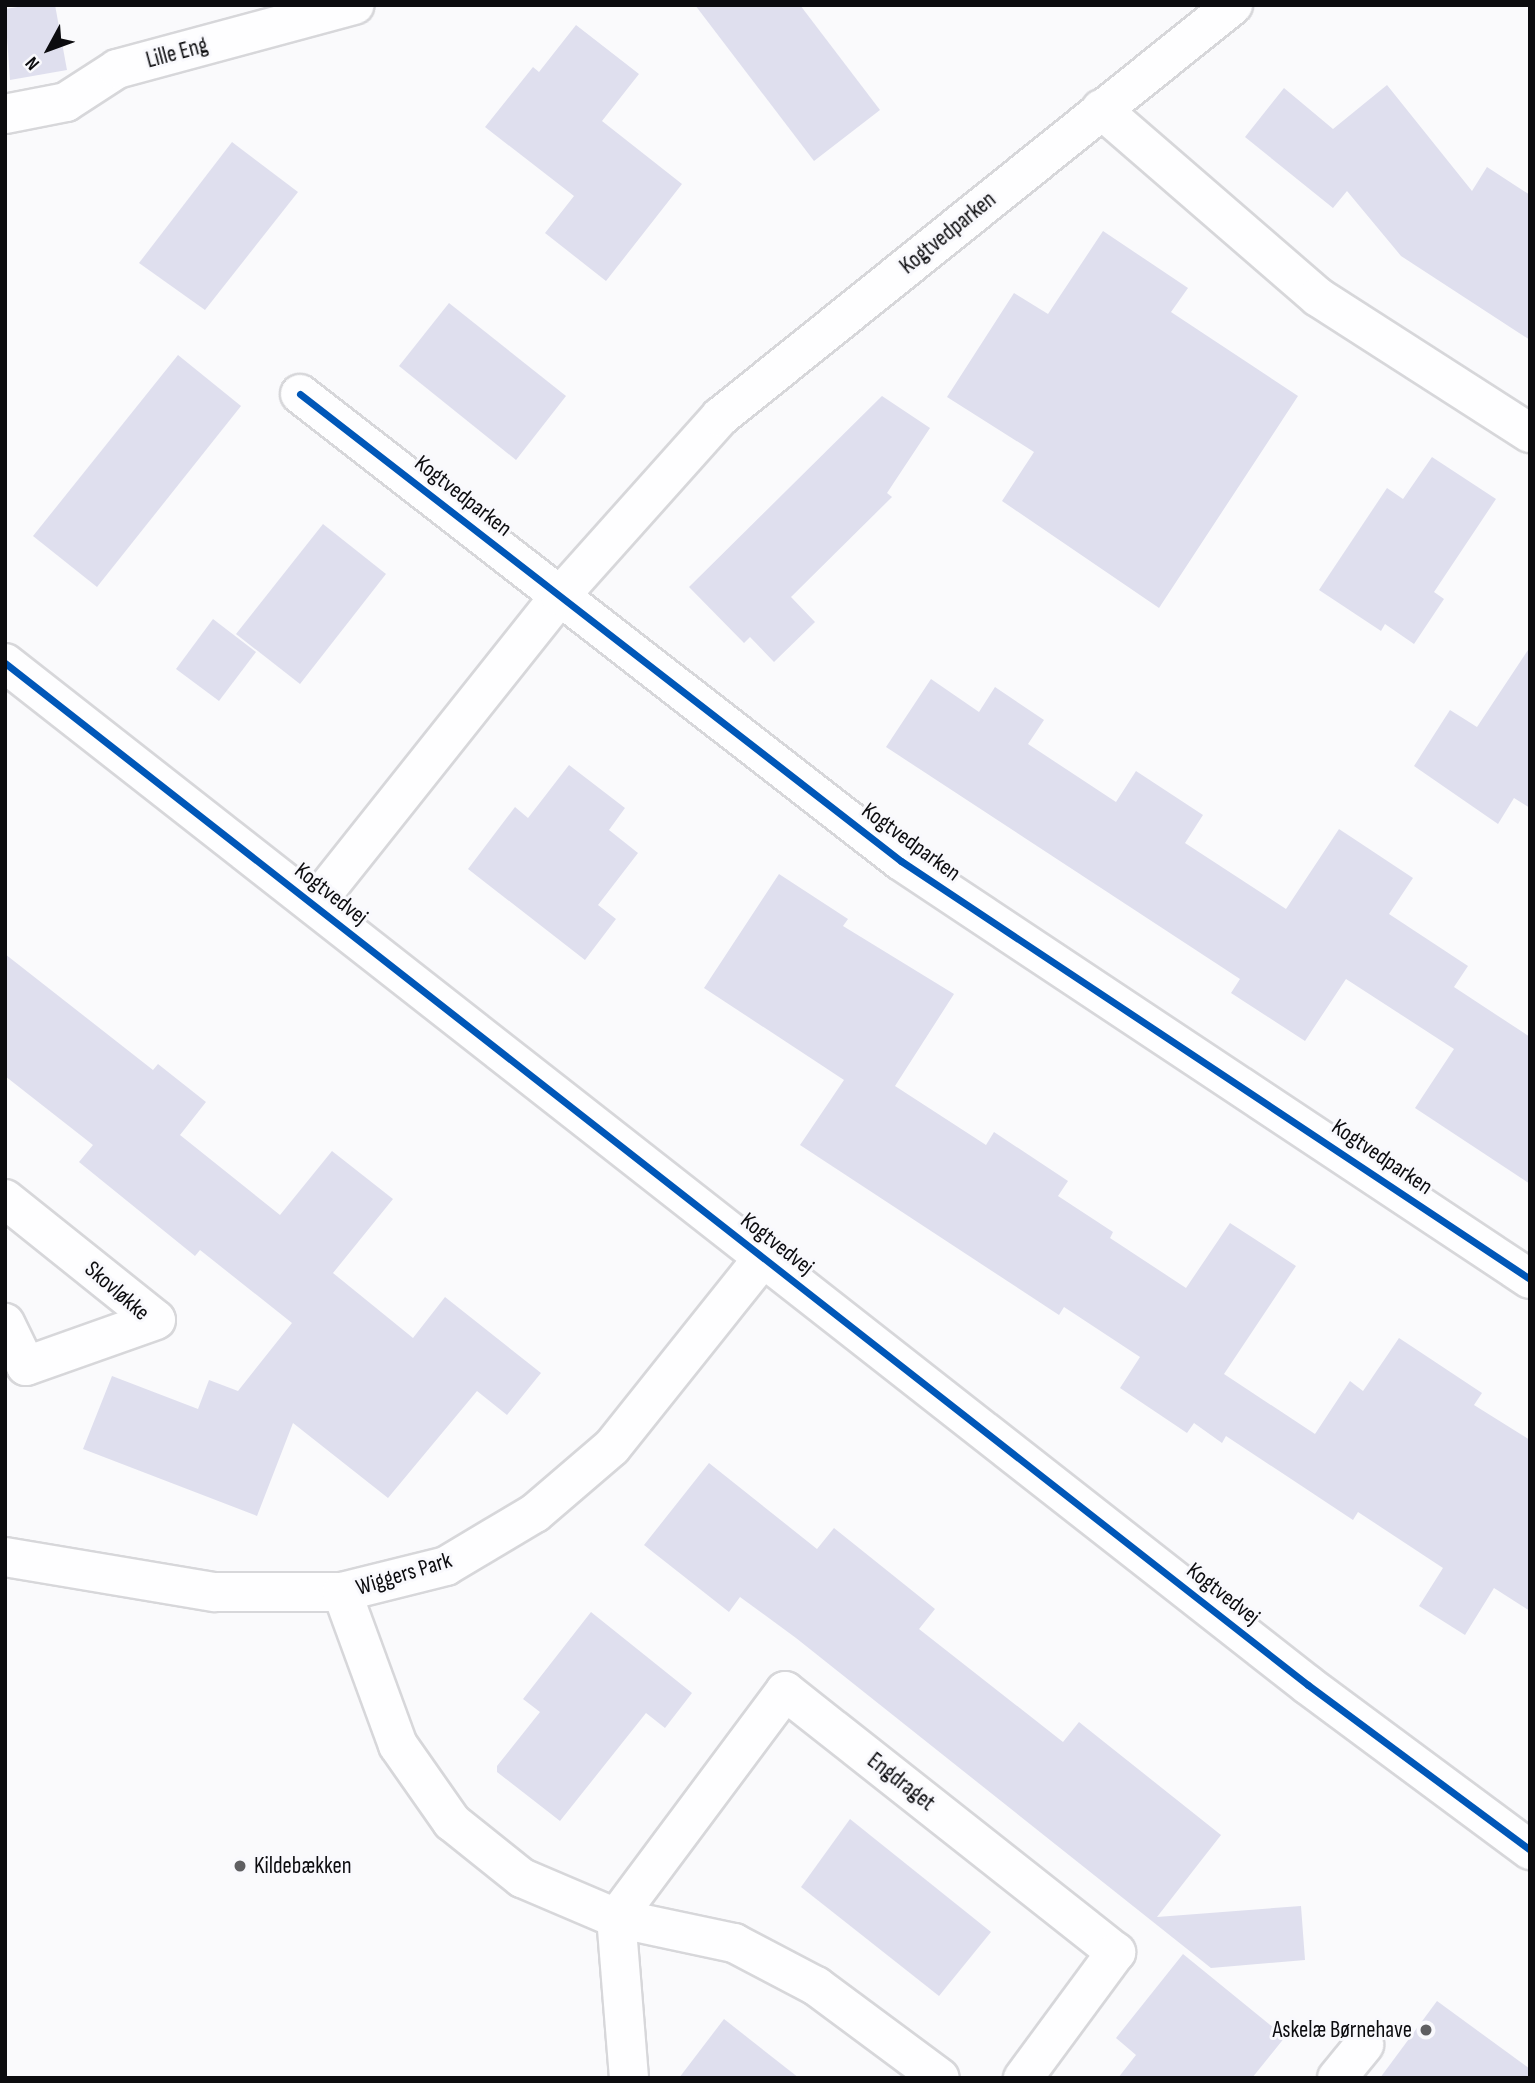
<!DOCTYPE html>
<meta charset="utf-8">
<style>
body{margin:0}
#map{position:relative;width:1535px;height:2083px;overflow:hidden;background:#fafafc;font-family:"Sofia Sans Condensed",sans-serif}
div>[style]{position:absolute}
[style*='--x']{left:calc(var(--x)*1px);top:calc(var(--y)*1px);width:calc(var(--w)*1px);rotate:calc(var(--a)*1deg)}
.building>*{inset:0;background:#dfdfee}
.roads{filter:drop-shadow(2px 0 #d7d7da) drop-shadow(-2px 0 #d7d7da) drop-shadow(0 2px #d7d7da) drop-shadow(0 -2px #d7d7da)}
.minor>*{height:38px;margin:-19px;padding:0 19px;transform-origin:19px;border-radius:19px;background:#fefeff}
.cycleway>*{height:7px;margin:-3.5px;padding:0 3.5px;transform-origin:3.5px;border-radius:3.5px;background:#0057b8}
.dots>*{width:19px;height:19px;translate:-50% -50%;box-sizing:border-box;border:4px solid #f9f9fd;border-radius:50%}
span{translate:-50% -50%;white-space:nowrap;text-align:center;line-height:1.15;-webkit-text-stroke:6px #f9f9fd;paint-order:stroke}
.street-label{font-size:23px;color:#0c0c0f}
.poi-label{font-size:23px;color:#0c0c0f}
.left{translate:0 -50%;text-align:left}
.right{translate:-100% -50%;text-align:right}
.frame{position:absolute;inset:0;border:7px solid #0c0c0f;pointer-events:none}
.north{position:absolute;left:14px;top:14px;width:70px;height:70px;-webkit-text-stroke:5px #f9f9fd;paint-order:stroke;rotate:229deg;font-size:19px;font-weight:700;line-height:28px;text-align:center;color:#0c0c0f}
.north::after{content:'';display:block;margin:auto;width:24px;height:32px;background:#0c0c0f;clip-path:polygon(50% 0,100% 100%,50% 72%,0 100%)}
</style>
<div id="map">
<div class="building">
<div style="clip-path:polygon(30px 5px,55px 5px,67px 70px,10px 80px,5px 9px)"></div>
<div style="clip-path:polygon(695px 5px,800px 5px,880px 110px,814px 161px)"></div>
<div style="clip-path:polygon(576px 25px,639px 74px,602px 121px,682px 184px,606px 281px,545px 233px,574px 196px,485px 127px,533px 67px,539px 72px)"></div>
<div style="clip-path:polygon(1387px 85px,1472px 191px,1487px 167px,1530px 195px,1530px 340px,1401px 256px,1347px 191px,1333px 208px,1245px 137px,1284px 88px,1333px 129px)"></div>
<div style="clip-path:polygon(232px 142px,298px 192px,205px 310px,139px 263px)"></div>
<div style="clip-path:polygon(1103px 231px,1188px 288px,1171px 312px,1298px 396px,1159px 608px,1002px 501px,1034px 452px,947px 397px,1014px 293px,1048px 314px)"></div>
<div style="clip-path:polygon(449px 303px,566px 396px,516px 460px,399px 366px)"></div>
<div style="clip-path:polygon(178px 355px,241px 406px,97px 587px,33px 536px)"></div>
<div style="clip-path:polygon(882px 396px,930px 428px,887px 493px,892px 497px,791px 597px,815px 622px,774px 662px,750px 637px,744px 643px,689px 587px)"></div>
<div style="clip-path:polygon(1432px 457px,1496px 499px,1434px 592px,1444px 599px,1414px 644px,1385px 624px,1381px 631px,1319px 590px,1387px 488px,1403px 499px)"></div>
<div style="clip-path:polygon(323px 524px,386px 574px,300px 684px,236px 634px)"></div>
<div style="clip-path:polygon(213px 619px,256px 652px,219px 701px,176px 669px)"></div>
<div style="clip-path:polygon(1530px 647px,1530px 808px,1514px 798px,1498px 824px,1414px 766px,1450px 710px,1477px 727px)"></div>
<div style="clip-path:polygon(931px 679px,979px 712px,995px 687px,1044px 720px,1028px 744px,1116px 802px,1136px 771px,1203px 815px,1185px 843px,1286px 909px,1339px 829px,1413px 878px,1389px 914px,1468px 966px,1454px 987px,1530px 1037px,1530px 1184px,1415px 1108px,1454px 1049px,1346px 979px,1305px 1041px,1231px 993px,1240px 979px,886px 747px)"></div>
<div style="clip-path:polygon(569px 765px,625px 808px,609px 830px,638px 853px,598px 905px,616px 919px,585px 960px,468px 869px,515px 807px,528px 818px)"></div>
<div style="clip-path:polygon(779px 874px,848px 919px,843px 926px,954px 994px,895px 1086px,986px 1145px,994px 1132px,1068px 1181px,1058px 1196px,1113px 1232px,1110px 1238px,1186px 1288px,1230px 1223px,1296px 1266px,1224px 1374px,1315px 1434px,1350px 1381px,1363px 1391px,1399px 1338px,1482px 1393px,1474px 1405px,1530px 1440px,1530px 1611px,1494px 1588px,1465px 1635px,1419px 1606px,1443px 1568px,1358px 1512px,1353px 1520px,1226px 1436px,1222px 1443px,1194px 1423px,1187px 1433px,1120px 1388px,1140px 1357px,1064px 1307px,1059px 1315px,800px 1145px,844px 1080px,704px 988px)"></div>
<div style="clip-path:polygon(5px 954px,153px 1070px,158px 1064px,206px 1102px,180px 1135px,280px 1215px,332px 1151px,393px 1199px,333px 1273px,413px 1338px,445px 1297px,541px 1373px,507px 1415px,477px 1391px,388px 1498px,293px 1423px,257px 1516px,83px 1449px,112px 1376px,198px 1409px,209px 1380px,238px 1391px,292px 1323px,200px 1250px,195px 1256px,79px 1162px,93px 1145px,5px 1076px)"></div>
<div style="clip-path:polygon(709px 1463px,817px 1549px,834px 1528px,935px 1609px,919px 1629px,1063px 1742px,1079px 1722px,1221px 1835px,1157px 1917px,1301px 1906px,1305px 1960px,1211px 1968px,796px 1638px,740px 1597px,729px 1612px,644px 1545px)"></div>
<div style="clip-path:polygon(591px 1612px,692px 1693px,665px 1728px,646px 1713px,560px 1821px,497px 1772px,497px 1766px,540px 1712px,523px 1699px)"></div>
<div style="clip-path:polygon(850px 1819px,991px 1932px,939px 1996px,801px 1887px)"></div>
<div style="clip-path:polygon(1183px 1954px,1285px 2037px,1252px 2078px,1118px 2078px,1136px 2055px,1116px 2038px)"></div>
<div style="clip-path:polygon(1437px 2001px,1530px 2069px,1530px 2078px,1380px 2078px)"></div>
<div style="clip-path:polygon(724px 2019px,799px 2078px,679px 2078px)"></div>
</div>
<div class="roads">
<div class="minor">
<div style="--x:1101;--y:109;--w:287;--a:40.9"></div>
<div style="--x:1318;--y:297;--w:252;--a:32.7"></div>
<div style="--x:5;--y:114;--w:62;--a:-11.1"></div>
<div style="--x:66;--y:102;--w:61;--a:-32.9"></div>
<div style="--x:117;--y:69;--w:246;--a:-15.1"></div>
<div style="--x:300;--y:394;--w:761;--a:37.85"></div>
<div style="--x:901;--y:861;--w:755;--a:33.61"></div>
<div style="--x:5;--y:663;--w:1656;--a:38.11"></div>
<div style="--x:1308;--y:1685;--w:277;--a:36.6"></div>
<div style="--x:314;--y:905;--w:395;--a:-51.5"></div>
<div style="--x:560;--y:596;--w:240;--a:-48.2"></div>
<div style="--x:720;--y:417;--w:658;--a:-38.77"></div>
<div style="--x:5;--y:1199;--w:193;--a:38.7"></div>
<div style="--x:156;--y:1320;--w:138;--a:160.5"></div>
<div style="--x:26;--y:1366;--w:48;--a:-116"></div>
<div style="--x:5;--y:1557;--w:213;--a:9.5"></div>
<div style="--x:215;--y:1592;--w:127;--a:0"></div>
<div style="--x:342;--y:1592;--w:107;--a:-14"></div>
<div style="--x:446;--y:1566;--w:104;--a:-30.8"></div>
<div style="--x:535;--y:1513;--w:101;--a:-40.6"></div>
<div style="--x:612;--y:1447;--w:242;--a:-51.4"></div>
<div style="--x:342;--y:1592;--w:163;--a:69.9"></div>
<div style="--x:398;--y:1745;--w:94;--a:55"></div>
<div style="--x:452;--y:1822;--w:90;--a:38.7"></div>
<div style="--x:522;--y:1878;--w:102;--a:23.1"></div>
<div style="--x:616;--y:1918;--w:121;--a:12"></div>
<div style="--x:734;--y:1943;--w:93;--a:27.7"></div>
<div style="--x:816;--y:1986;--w:154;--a:36.6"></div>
<div style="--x:629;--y:2078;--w:161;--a:-94.6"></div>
<div style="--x:616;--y:1918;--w:283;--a:-53.3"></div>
<div style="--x:785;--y:1691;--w:422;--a:38.3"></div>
<div style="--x:1116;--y:1952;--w:157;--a:126.4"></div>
<div style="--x:1337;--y:2078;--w:43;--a:-50.7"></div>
</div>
</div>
<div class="cycleway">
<div style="--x:300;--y:394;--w:761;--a:37.85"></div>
<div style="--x:901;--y:861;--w:755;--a:33.61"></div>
<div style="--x:5;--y:663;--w:1656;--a:38.11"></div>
<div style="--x:1308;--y:1685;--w:277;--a:36.6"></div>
</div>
<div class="dots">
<div style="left:240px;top:1866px;background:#5f5f62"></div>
<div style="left:1426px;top:2030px;background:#5f5f62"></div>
</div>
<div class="street-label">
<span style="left:177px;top:53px;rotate:-15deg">Lille Eng</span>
<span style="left:948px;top:233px;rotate:-39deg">Kogtvedparken</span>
<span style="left:463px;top:496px;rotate:38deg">Kogtvedparken</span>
<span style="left:911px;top:842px;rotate:36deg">Kogtvedparken</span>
<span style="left:331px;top:894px;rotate:38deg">Kogtvedvej</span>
<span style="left:1382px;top:1157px;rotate:34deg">Kogtvedparken</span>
<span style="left:777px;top:1244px;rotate:38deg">Kogtvedvej</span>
<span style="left:117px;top:1291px;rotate:41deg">Skovløkke</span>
<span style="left:404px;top:1574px;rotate:-17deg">Wiggers Park</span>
<span style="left:1223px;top:1594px;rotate:38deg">Kogtvedvej</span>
<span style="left:901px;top:1782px;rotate:38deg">Engdraget</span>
</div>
<div class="poi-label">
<span class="left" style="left:254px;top:1866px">Kildebækken</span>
<span class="right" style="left:1412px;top:2030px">Askelæ Børnehave</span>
</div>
<div class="frame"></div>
<div class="north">N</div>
</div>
